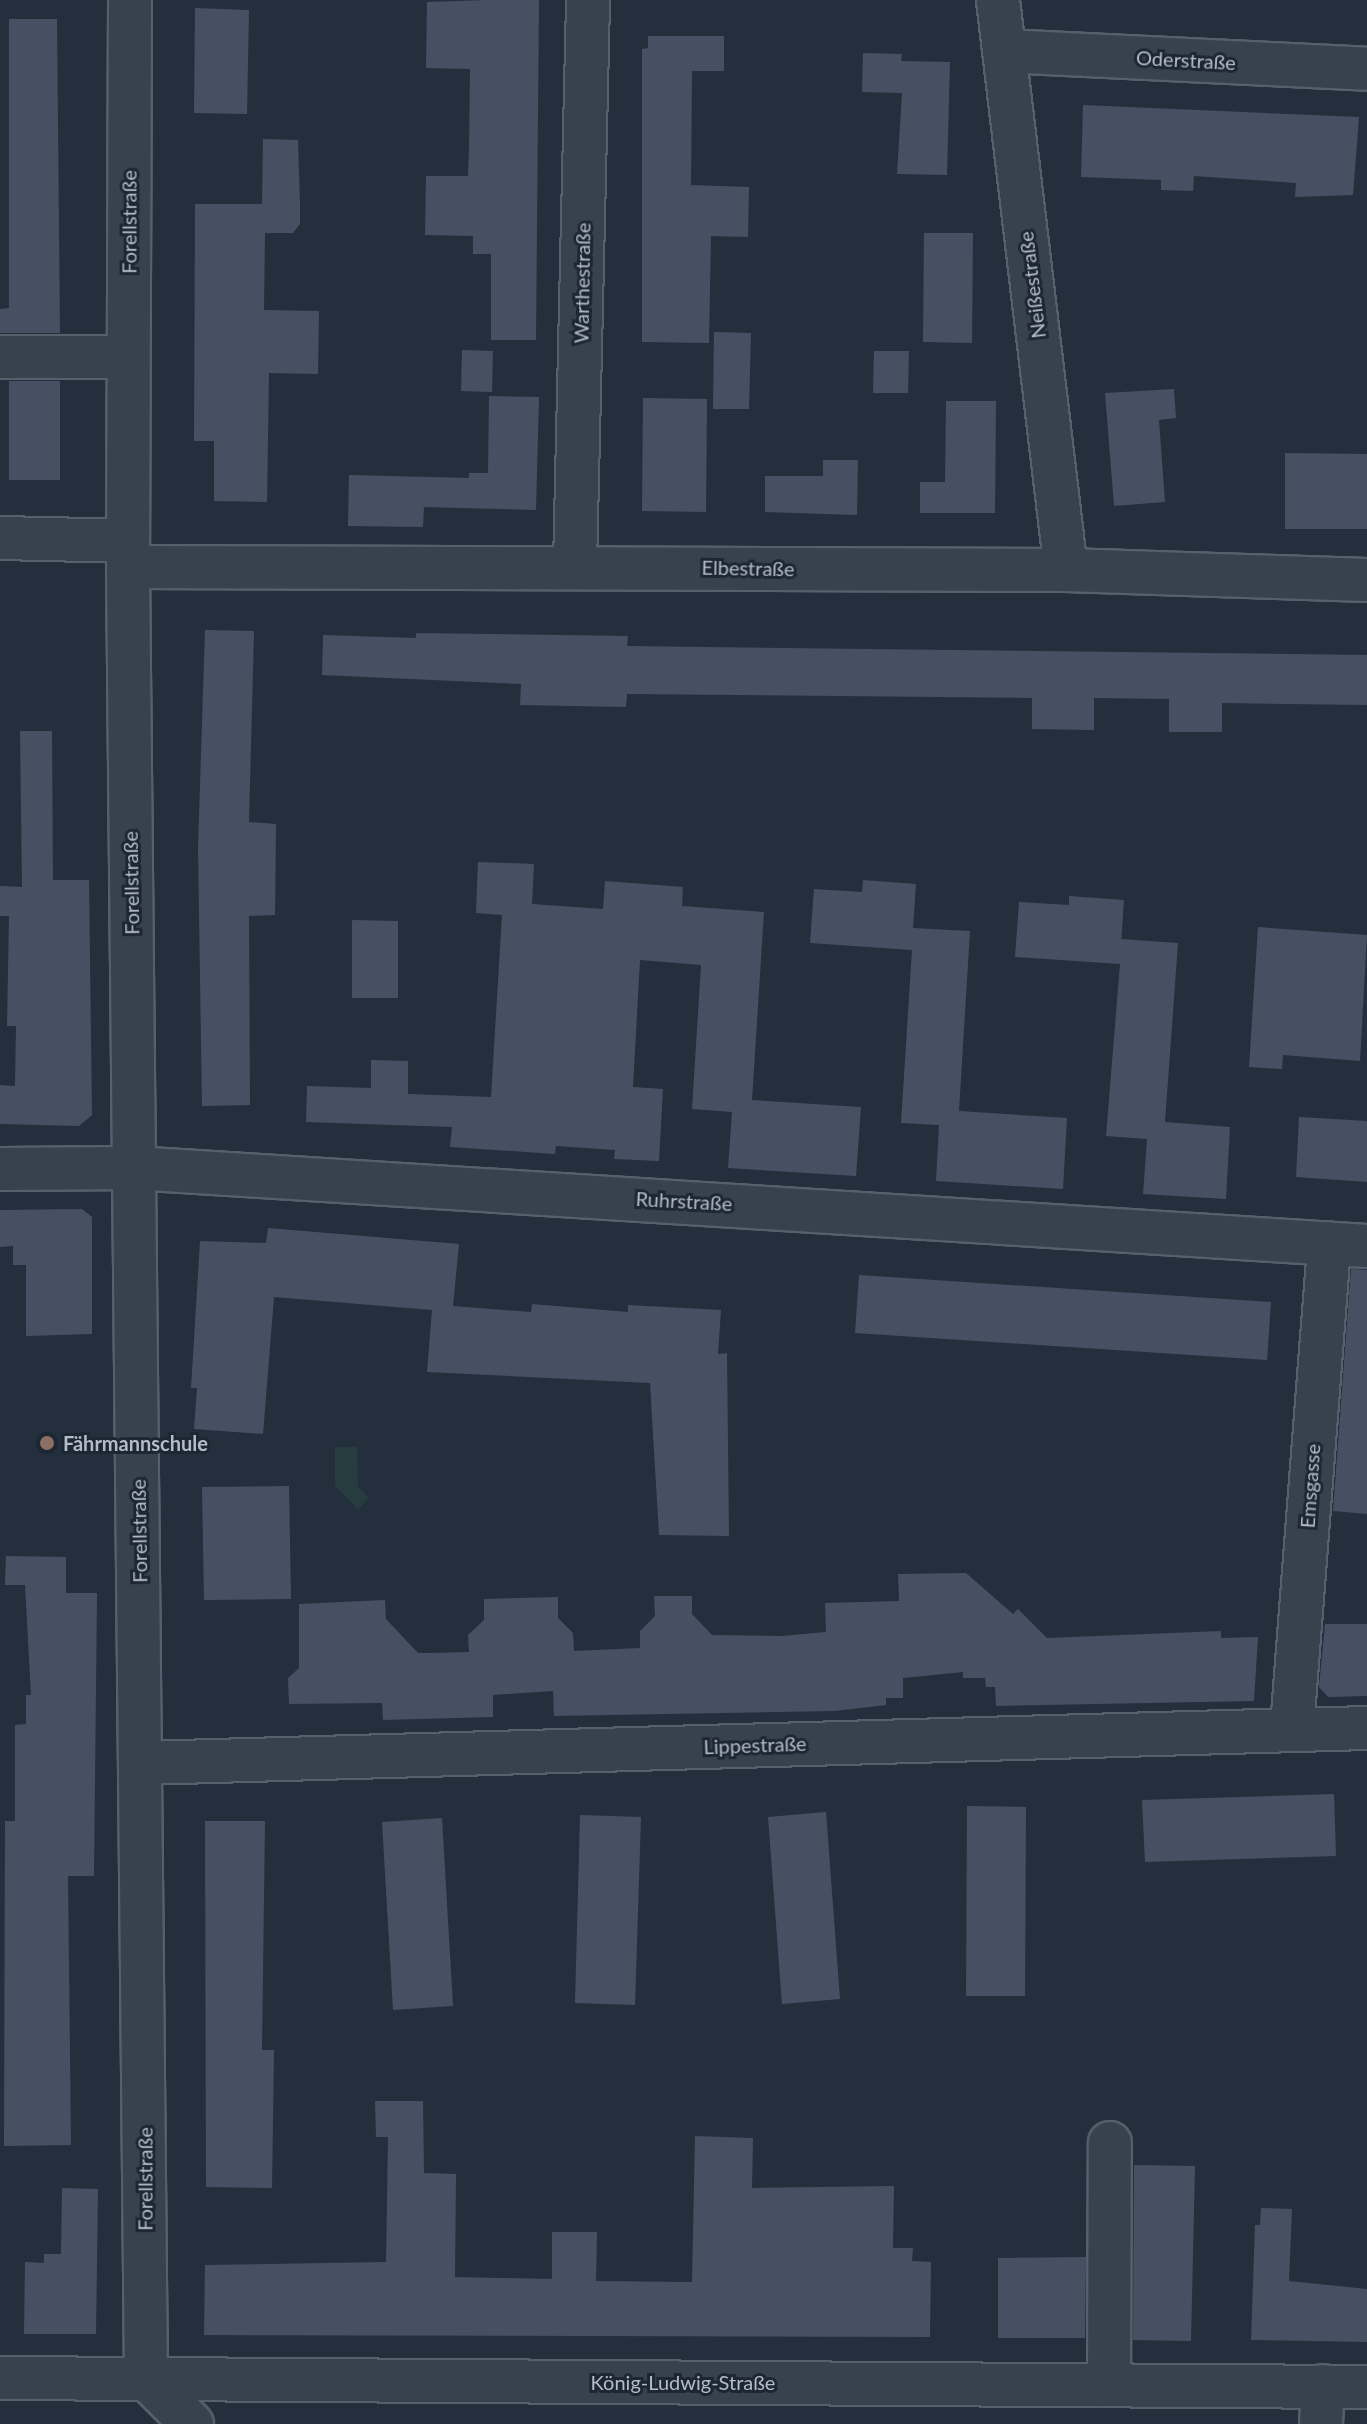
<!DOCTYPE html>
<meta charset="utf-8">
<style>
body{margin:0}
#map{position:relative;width:1367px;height:2424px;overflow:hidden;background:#242f3e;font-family:Lato,sans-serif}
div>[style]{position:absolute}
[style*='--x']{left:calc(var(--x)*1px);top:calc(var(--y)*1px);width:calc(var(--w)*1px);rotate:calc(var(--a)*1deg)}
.green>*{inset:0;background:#263c3f}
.building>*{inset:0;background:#455162}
.roads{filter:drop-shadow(2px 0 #565f6c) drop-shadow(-2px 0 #565f6c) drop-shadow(0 2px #565f6c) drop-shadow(0 -2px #565f6c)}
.minor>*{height:42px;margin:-21px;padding:0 21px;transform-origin:21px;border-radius:21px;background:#38414e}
.dots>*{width:22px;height:22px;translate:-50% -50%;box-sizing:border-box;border:4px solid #1d2633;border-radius:50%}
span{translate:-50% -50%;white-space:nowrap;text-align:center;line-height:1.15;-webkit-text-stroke:6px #1d2633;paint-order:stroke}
.street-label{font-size:20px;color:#b4bcc9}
.poi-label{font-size:20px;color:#b4bcc9;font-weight:700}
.left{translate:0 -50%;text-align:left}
</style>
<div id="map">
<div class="green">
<div style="clip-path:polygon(335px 1447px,357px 1447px,358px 1486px,369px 1498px,358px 1509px,335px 1486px)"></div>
</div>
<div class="building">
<div style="clip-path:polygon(486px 0,539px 0,536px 340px,491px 340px,491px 254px,473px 254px,473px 236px,425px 235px,426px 176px,468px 176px,469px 150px,470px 69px,426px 68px,427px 2px)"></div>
<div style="clip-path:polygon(195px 8px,249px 10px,247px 114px,194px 113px)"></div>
<div style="clip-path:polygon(9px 19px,57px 19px,60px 333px,0 333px,0 309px,9px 308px)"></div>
<div style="clip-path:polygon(648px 36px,724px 36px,724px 71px,692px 71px,691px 185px,749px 187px,748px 237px,711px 236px,709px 343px,642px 342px,642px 49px,648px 48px)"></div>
<div style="clip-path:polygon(863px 53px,902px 54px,901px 61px,950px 62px,947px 175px,897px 174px,902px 93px,862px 92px)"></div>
<div style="clip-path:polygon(1083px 105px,1359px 117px,1353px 195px,1295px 197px,1296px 183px,1194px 176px,1193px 191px,1161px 190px,1161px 180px,1081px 177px)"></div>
<div style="clip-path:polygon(263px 139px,298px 140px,300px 204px,300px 224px,293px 233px,265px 233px,264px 310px,319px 311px,318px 374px,269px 373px,267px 502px,214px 501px,214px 441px,194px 441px,195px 204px,262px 204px)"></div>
<div style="clip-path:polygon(924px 233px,973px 233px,972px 343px,923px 342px)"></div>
<div style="clip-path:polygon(714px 332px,751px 333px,749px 409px,713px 409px)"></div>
<div style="clip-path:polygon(462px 350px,493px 351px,492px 392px,461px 391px)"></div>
<div style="clip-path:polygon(874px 351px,909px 351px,908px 393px,873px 393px)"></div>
<div style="clip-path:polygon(9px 381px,60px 381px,60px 480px,9px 480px)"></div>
<div style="clip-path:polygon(1174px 389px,1176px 418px,1159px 420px,1165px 502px,1114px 506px,1105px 393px)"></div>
<div style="clip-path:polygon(489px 396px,539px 397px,536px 510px,424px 507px,423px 527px,348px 526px,349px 475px,469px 478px,469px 473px,488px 473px)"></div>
<div style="clip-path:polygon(643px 398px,707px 399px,706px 512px,642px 511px)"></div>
<div style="clip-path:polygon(946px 401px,996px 401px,995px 513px,920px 513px,920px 482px,945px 482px)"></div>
<div style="clip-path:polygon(1285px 453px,1367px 454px,1367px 529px,1285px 529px)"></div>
<div style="clip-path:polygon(823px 460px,858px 460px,857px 515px,765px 512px,765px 476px,823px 476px)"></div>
<div style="clip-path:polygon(205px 630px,254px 631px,249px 822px,276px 824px,275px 915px,249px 916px,250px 1105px,202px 1106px,198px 848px)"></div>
<div style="clip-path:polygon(416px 633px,628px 636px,627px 646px,1367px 655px,1367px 705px,1222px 703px,1222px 732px,1169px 732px,1169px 699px,1094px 698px,1094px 730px,1032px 729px,1032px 698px,627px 694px,626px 707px,520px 705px,521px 684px,322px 675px,323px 635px,416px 638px)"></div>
<div style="clip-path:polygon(20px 731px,52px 731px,53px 880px,89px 880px,92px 1115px,79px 1126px,0 1124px,0 1085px,15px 1086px,16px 1026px,7px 1026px,9px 916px,0 916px,0 886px,22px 887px)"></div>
<div style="clip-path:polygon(478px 862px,534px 864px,532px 904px,603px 909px,605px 881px,683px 887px,682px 906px,764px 912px,752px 1100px,861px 1107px,856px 1176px,728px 1168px,732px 1112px,692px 1109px,701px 965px,640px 960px,633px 1087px,663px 1089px,659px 1161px,614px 1159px,615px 1150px,556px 1146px,555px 1154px,450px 1147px,452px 1127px,306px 1122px,307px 1086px,371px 1088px,371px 1060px,408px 1061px,408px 1094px,491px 1097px,502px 915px,476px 913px)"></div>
<div style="clip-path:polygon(863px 880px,916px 884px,913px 928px,970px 931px,959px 1111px,1067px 1118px,1063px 1189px,936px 1181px,939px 1125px,901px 1123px,912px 950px,810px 943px,814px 889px,862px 892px)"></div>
<div style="clip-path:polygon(1069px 896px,1124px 900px,1120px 959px,1121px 939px,1178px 943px,1165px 1122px,1230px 1127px,1226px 1199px,1143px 1194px,1147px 1139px,1106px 1136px,1120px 964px,1015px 957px,1019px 902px,1069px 905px)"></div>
<div style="clip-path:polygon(352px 920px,398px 921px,398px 998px,352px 998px)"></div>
<div style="clip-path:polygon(1258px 927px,1367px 935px,1360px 1061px,1283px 1055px,1282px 1069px,1249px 1067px)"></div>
<div style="clip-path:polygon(1299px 1117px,1367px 1121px,1367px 1182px,1296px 1177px)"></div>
<div style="clip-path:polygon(82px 1209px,92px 1217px,92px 1334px,26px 1336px,26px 1265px,13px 1265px,13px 1246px,0 1247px,0 1210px)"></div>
<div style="clip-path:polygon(268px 1228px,459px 1244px,453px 1306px,531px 1312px,532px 1304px,628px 1312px,628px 1305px,721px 1310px,718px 1354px,727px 1353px,729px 1536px,659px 1535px,650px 1383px,427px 1372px,432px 1310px,274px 1297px,263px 1434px,194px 1429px,197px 1388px,191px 1388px,200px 1241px,266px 1243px)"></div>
<div style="clip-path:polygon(1351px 1269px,1367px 1270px,1367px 1514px,1333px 1511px)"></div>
<div style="clip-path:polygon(859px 1275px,1271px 1302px,1267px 1360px,855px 1333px)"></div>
<div style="clip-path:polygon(289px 1486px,291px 1599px,204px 1600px,202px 1487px)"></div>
<div style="clip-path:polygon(6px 1556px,66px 1557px,66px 1593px,97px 1593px,94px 1876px,68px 1876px,71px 2145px,4px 2146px,5px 1821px,15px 1821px,15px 1725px,26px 1724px,26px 1695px,31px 1695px,25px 1585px,5px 1585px)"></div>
<div style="clip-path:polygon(966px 1573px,1013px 1614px,1018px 1609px,1047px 1638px,1221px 1631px,1221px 1638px,1258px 1637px,1254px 1701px,996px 1706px,995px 1687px,986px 1687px,985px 1678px,963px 1678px,963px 1672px,903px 1678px,903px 1698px,886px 1698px,886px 1705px,835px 1711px,554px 1716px,553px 1691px,493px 1695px,493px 1717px,383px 1720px,382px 1703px,289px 1704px,288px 1678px,299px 1668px,299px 1604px,385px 1600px,386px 1619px,418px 1653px,432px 1653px,469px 1652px,468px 1635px,484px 1620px,484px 1599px,558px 1597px,558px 1618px,573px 1633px,574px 1651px,640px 1648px,640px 1631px,655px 1616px,654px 1596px,692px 1596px,692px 1614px,712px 1635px,782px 1636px,826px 1632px,825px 1603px,899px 1601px,898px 1574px)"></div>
<div style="clip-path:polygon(1325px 1624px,1367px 1624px,1367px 1696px,1328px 1697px,1319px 1687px)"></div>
<div style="clip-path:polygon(1334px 1794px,1336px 1856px,1145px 1862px,1142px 1800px)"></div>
<div style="clip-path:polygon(967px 1806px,1026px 1807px,1025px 1996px,966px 1996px)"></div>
<div style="clip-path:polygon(826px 1812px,840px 1999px,782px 2004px,768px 1817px)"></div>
<div style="clip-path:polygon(580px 1815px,641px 1817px,635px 2005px,575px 2003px)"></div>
<div style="clip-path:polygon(442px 1818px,453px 2006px,393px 2010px,382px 1822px)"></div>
<div style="clip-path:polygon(205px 1821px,265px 1821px,262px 2050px,274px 2050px,272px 2188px,206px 2187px)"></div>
<div style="clip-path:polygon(375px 2101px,423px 2101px,424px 2173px,456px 2174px,455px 2277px,552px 2279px,552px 2232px,597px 2232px,596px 2281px,692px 2282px,695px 2136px,753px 2138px,752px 2188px,894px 2186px,893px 2248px,913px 2248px,912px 2261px,931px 2262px,930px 2337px,204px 2335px,205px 2265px,386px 2262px,388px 2137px,376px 2137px)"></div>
<div style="clip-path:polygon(1134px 2165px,1195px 2166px,1191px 2341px,1133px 2340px)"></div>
<div style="clip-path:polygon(62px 2188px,98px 2189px,96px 2334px,24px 2334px,25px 2262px,44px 2263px,44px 2254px,61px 2254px)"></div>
<div style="clip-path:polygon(1261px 2208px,1292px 2209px,1289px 2281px,1367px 2289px,1367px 2342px,1251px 2340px,1255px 2225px,1260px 2225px)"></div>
<div style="clip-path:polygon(1086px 2257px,1085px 2338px,998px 2338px,998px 2258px)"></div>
</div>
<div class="roads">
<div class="minor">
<div style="--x:130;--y:0;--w:567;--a:90.2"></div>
<div style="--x:128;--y:567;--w:1811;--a:89.43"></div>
<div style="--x:146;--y:2378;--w:65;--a:45"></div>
<div style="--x:998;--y:0;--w:574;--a:83.2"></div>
<div style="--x:1005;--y:51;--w:362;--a:2.8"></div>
<div style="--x:0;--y:357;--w:128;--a:0"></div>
<div style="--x:0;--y:538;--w:128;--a:1.3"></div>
<div style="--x:575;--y:566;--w:566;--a:-88.68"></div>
<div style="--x:128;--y:567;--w:938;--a:0.18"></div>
<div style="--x:1066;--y:570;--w:301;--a:1.9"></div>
<div style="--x:0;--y:1169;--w:134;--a:-0.4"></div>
<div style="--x:134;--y:1168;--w:1235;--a:3.62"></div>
<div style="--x:1292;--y:1728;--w:486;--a:-85.6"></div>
<div style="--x:144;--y:1763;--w:1224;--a:-1.64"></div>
<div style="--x:0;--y:2378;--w:1367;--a:0.38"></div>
<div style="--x:1109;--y:2385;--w:242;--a:-89.8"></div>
<div style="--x:1321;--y:2424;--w:38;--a:-87"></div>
</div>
</div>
<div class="dots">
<div style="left:47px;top:1443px;background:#8d6e63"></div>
</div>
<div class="street-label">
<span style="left:1186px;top:60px;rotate:3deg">Oderstraße</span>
<span style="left:129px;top:222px;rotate:-90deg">Forellstraße</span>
<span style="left:582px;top:283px;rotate:-89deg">Warthestraße</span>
<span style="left:1032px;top:285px;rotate:-97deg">Neißestraße</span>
<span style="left:748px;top:568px;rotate:1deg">Elbestraße</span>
<span style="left:131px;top:883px;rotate:-91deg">Forellstraße</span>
<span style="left:684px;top:1201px;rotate:3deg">Ruhrstraße</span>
<span style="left:1310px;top:1486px;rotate:-86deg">Emsgasse</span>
<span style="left:139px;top:1531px;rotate:-91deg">Forellstraße</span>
<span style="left:755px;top:1745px;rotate:-2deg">Lippestraße</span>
<span style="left:145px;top:2179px;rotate:-90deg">Forellstraße</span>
<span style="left:683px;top:2382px">König-Ludwig-Straße</span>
</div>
<div class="poi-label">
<span class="left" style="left:63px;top:1443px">Fährmannschule</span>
</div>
</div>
